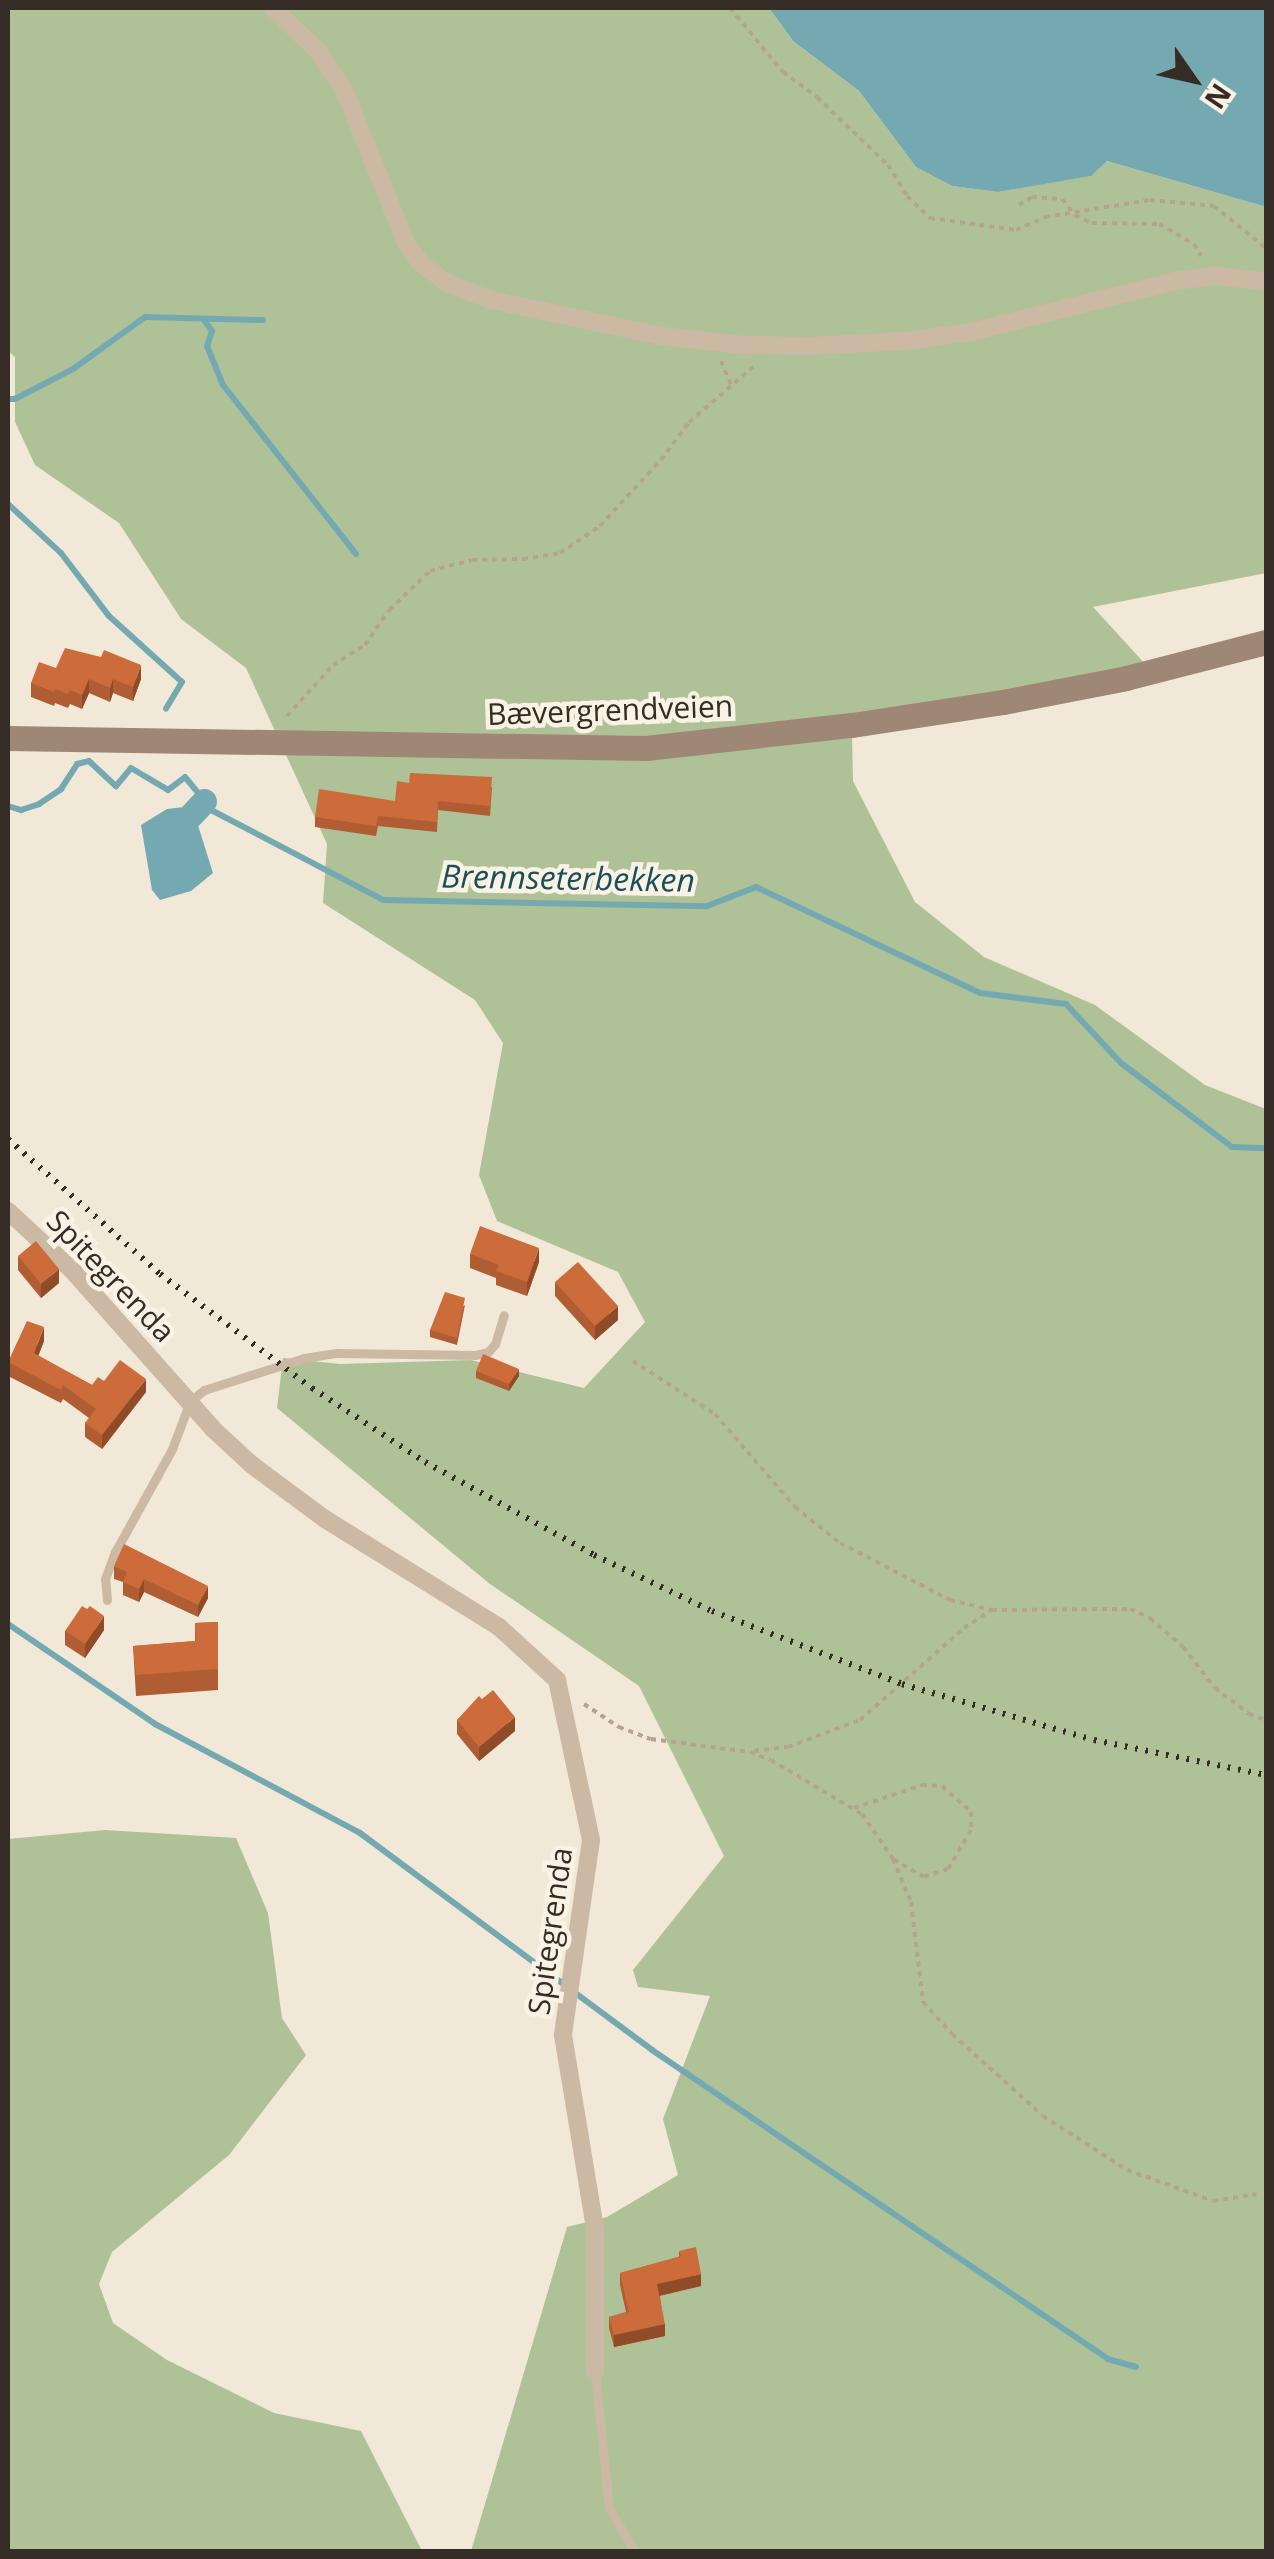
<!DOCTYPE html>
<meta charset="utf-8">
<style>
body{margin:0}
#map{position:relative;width:1274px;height:2559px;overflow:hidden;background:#f2e8d7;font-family:"Open Sans",sans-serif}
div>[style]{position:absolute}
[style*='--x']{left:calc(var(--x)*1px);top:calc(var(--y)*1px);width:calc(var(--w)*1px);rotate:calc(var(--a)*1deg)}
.green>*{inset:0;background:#afc297}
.water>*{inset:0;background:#75a9b1}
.stream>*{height:6px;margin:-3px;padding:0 3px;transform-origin:3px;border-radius:3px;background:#75a9b1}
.canal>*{height:25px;margin:-12.5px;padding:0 12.5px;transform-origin:12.5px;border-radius:12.5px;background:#75a9b1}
.path>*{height:4px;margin-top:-2px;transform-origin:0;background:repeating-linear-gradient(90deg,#b7a38d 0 5px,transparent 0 10px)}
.service>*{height:9px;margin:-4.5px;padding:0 4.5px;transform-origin:4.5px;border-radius:4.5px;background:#cbb9a3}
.minor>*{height:18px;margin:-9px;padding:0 9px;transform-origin:9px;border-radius:9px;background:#cbb9a3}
.secondary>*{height:25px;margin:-12.5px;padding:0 12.5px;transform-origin:12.5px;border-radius:12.5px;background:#9e8774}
.rail>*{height:6px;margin-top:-3px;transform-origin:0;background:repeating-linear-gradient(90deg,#352c25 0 2.5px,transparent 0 10.5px)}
.wall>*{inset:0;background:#b05d33}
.shaded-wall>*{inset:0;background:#904c29}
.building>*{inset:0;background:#cd6c3b}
span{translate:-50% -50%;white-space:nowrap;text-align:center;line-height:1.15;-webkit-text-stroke:9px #faf2e4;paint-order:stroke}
.street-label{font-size:30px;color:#352c25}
.water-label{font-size:32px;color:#194f59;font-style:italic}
.frame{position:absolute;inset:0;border:10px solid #352c25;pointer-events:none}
.north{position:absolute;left:1144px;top:30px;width:100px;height:100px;-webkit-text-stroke:8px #faf2e4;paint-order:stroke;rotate:124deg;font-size:28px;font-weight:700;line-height:40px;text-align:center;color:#352c25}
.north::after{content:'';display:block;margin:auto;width:35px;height:45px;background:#352c25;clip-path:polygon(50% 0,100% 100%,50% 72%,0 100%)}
</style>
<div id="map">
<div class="green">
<div style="clip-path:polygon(8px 8px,769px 8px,793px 41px,859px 91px,916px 167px,952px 186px,998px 192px,1090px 176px,1107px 161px,1266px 207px,1266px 573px,1093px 607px,1147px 666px,852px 735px,853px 781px,915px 902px,984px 957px,1095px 1005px,1205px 1085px,1266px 1109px,1266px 2551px,471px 2551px,567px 2227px,607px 2217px,678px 2175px,663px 2119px,710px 1996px,638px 1987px,633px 1970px,724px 1856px,639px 1686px,490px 1584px,277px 1408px,283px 1358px,340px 1364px,471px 1360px,584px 1388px,645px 1322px,618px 1272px,497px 1221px,479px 1175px,503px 1043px,475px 1000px,323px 903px,327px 844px,246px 668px,181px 619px,119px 523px,35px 465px,15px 422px,15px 357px,8px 351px)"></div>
<div style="clip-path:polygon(105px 1830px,236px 1838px,268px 1913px,282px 2018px,306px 2055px,229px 2155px,112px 2252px,99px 2284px,113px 2323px,167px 2360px,274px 2413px,361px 2431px,422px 2551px,8px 2551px,8px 1839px)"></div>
</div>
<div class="water">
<div style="clip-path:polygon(769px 8px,1266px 8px,1266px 207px,1107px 161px,1091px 176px,998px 192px,952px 186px,916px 167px,859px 91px,793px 41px)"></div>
<div style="clip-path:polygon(184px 807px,196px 819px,213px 873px,191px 891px,160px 900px,152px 890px,141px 825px,167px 809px)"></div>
</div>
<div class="stream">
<div style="--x:204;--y:320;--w:14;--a:54"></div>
<div style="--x:212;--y:331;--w:16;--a:108"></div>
<div style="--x:207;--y:346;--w:42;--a:67.7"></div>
<div style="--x:223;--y:385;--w:215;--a:51.8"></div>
<div style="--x:8;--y:399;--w:7;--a:0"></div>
<div style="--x:15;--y:399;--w:65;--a:-27.3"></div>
<div style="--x:73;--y:369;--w:89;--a:-35.8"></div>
<div style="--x:145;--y:317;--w:118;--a:1.5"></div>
<div style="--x:8;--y:504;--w:72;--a:42.8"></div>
<div style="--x:61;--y:553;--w:79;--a:52.7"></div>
<div style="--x:109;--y:616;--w:98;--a:42.1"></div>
<div style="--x:182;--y:682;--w:31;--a:121"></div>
<div style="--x:8;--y:806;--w:14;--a:17"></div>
<div style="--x:21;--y:810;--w:19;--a:-18"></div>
<div style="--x:39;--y:804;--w:27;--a:-34"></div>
<div style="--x:61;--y:789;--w:30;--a:-57"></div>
<div style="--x:77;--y:764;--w:12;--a:-14"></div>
<div style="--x:89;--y:761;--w:37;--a:43"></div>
<div style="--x:116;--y:786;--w:23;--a:-50"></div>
<div style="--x:131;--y:768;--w:43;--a:30.7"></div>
<div style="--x:168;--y:790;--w:21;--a:-37"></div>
<div style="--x:185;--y:777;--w:44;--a:50.5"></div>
<div style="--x:213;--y:811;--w:192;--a:27.6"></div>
<div style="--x:383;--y:900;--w:324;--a:1.1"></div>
<div style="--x:707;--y:906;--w:53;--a:-21.2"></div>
<div style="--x:756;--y:887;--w:248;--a:25.3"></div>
<div style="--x:980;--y:993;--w:87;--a:7.3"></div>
<div style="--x:1066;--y:1004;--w:81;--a:47"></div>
<div style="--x:1121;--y:1063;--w:139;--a:37.1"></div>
<div style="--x:1232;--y:1147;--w:34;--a:2"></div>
<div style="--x:8;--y:1624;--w:178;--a:34.2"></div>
<div style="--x:155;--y:1724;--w:232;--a:28"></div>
<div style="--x:360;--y:1833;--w:364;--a:36.6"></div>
<div style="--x:652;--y:2050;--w:551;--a:34.12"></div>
<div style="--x:1108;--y:2359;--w:29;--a:16"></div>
</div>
<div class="canal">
<div style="--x:191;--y:815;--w:19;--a:-47"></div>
</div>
<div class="path">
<div style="--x:730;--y:8;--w:83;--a:50.4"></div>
<div style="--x:783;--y:72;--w:42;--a:36.3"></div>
<div style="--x:817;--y:97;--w:98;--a:43.8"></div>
<div style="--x:888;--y:165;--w:36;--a:58"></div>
<div style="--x:907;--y:196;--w:32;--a:44"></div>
<div style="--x:930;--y:218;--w:87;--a:7.9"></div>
<div style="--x:1016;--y:230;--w:32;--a:-24"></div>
<div style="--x:1045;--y:217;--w:106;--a:-9.2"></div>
<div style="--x:1150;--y:200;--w:64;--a:5.4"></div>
<div style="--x:1214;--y:206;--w:67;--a:38.9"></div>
<div style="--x:1019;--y:205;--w:15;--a:-32"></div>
<div style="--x:1032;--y:197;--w:30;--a:4"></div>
<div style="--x:1062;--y:199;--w:21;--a:51"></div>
<div style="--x:1075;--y:215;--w:19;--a:25"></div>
<div style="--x:1092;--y:223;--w:67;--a:0.9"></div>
<div style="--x:1159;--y:224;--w:40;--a:29.7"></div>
<div style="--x:1194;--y:244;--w:14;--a:60"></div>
<div style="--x:721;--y:361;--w:26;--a:67"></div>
<div style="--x:287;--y:716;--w:69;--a:-48"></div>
<div style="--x:333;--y:665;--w:38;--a:-32"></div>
<div style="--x:365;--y:645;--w:42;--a:-55.6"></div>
<div style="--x:389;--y:610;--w:57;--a:-43.6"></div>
<div style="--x:430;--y:571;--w:43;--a:-14.7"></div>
<div style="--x:472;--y:560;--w:51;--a:-1.1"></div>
<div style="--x:523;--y:559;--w:37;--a:-9"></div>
<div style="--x:560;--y:553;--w:48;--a:-34"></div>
<div style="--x:600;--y:526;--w:90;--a:-47.3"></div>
<div style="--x:661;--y:460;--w:47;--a:-53.6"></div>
<div style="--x:689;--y:422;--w:86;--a:-40.7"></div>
<div style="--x:633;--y:1361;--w:98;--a:32.9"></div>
<div style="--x:715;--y:1414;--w:123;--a:49.3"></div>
<div style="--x:795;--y:1507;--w:58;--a:38.7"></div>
<div style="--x:840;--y:1543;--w:124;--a:27.4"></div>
<div style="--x:950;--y:1600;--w:43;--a:13.4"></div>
<div style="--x:584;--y:1704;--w:42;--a:33.3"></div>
<div style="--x:619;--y:1727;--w:34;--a:21"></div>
<div style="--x:651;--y:1739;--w:100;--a:7.5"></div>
<div style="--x:750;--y:1752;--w:22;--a:21"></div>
<div style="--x:771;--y:1760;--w:106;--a:30.7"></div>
<div style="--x:862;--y:1814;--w:55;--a:55.4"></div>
<div style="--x:893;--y:1859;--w:47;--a:67.3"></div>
<div style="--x:911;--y:1902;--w:101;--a:83.2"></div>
<div style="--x:923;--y:2002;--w:43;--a:47.8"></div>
<div style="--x:952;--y:2034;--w:122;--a:42"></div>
<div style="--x:1043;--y:2116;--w:100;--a:32.7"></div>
<div style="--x:1127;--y:2170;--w:91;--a:19.8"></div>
<div style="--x:1213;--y:2201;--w:44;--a:-9.2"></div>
<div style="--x:754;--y:1751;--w:34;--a:-7"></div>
<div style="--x:788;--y:1747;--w:77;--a:-20.6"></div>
<div style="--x:860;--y:1720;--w:139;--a:-41.5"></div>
<div style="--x:964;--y:1628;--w:33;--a:-33"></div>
<div style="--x:992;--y:1610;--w:138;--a:-0.4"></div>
<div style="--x:1130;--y:1609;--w:22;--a:24"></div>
<div style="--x:1150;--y:1618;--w:44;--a:41.3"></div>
<div style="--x:1183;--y:1647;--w:52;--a:52"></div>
<div style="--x:1215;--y:1688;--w:43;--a:37.4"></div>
<div style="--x:1249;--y:1714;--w:18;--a:19"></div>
<div style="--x:854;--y:1808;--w:72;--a:-18.7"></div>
<div style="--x:922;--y:1785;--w:20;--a:3"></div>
<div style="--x:942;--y:1786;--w:39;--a:42"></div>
<div style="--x:971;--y:1812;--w:18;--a:90"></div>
<div style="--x:971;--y:1830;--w:45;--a:120.5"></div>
<div style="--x:948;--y:1869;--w:25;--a:162"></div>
<div style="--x:924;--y:1877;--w:36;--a:-150"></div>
</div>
<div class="service">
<div style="--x:107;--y:1600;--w:21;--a:-95"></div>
<div style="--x:105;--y:1579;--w:29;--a:-70"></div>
<div style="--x:115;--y:1552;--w:118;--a:-61"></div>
<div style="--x:172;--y:1449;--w:51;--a:-69.4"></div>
<div style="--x:190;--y:1401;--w:18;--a:-38"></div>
<div style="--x:204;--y:1390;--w:105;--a:-17.7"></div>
<div style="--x:304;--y:1358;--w:33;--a:-9"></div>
<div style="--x:337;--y:1353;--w:138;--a:0.8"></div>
<div style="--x:475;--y:1355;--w:13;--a:-13"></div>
<div style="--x:488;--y:1352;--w:11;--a:-49"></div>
<div style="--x:495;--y:1344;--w:30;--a:-73"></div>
<div style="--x:595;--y:2371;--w:138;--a:84.2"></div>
<div style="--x:609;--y:2508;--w:51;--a:59.4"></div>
</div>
<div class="minor">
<div style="--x:273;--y:8;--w:62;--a:43.7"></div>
<div style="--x:318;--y:51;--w:49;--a:56.6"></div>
<div style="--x:345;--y:92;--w:163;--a:68"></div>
<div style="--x:406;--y:243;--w:26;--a:54"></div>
<div style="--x:421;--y:264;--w:32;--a:36"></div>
<div style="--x:447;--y:283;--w:47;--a:21.1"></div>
<div style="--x:491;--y:300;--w:175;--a:11.9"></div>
<div style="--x:662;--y:336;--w:82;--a:6.3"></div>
<div style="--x:744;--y:345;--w:65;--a:0.9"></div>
<div style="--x:809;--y:346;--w:97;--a:-3"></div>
<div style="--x:906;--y:341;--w:66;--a:-7.9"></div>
<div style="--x:971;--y:332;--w:211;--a:-14"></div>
<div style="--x:1176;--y:281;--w:40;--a:-7.1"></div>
<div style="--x:1216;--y:276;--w:50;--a:6.8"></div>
<div style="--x:8;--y:1211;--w:87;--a:42.7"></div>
<div style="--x:72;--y:1270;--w:213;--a:48.4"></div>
<div style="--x:213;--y:1429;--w:53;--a:42.7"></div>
<div style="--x:252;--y:1465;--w:91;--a:36.5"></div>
<div style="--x:325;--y:1519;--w:205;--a:31.8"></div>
<div style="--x:499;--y:1627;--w:79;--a:42.4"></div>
<div style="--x:557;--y:1680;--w:164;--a:78"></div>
<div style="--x:591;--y:1840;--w:197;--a:98.2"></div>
<div style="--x:563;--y:2035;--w:196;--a:80.6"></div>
<div style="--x:595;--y:2228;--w:143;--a:90"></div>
</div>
<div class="secondary">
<div style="--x:8;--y:738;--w:638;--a:0.9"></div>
<div style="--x:646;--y:748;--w:207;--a:-6.4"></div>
<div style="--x:852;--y:725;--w:153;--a:-8.7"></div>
<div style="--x:1003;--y:702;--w:125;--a:-11"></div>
<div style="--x:1126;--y:678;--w:145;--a:-14.4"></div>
</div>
<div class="rail">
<div style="--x:8;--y:1139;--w:203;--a:41.6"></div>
<div style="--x:160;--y:1274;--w:190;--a:36.9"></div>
<div style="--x:312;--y:1388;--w:135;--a:33.2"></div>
<div style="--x:425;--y:1462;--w:193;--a:28.8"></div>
<div style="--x:594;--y:1555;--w:131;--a:25.4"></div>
<div style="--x:712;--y:1611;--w:204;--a:21"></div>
<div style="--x:902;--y:1684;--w:200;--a:16.3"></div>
<div style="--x:1094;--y:1740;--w:176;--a:11.5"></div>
</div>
<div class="wall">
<div style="clip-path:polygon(56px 668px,141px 679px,133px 701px,113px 693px,110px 702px,89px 693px,82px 709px,70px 704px,68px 708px,55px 703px,54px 706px,31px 697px,31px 683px)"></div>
<div style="clip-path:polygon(492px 787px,490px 816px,438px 810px,437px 832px,378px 826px,376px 836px,315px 827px,315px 817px,395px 801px)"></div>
<div style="clip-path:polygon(470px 1254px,539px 1262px,527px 1296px,496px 1285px,496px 1278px,470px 1268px)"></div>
<div style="clip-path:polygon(18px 1256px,59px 1283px,41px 1298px,18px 1270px)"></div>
<div style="clip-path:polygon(555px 1282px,618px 1320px,595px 1340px,555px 1296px)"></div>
<div style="clip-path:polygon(465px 1305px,457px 1345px,430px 1337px,430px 1330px)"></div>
<div style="clip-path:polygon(44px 1341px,38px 1356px,92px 1385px,104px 1381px,146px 1392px,102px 1449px,85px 1437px,85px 1423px,89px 1418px,63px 1399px,61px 1403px,8px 1376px,8px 1362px)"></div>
<div style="clip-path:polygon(476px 1371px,519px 1376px,509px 1391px,476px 1378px)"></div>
<div style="clip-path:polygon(114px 1566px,208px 1598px,198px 1617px,144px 1592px,139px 1602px,123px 1595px,123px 1582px,114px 1579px)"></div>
<div style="clip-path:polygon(218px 1622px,218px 1690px,136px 1696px,133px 1646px,195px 1641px,195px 1623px)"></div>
<div style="clip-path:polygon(104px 1630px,85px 1658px,65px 1645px,65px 1631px)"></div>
<div style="clip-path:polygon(482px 1699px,515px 1731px,479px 1761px,457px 1734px,457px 1720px)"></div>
<div style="clip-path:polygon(679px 2251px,701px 2286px,660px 2296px,665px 2336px,614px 2347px,609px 2328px,609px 2317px,626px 2312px,620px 2285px,620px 2273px,679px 2257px)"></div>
</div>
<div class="shaded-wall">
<div style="clip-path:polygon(141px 665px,141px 679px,133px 701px,133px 687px)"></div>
<div style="clip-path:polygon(89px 679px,89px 693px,82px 709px,82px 695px)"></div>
<div style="clip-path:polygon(113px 679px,113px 693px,110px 702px,110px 688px)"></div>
<div style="clip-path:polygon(539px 1248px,539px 1262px,527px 1296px,527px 1282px)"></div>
<div style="clip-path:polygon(59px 1269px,59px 1283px,41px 1298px,41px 1284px)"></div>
<div style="clip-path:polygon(618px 1306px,618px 1320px,595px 1340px,595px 1326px)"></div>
<div style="clip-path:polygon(44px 1327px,44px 1341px,34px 1367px,34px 1353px)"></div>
<div style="clip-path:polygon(519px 1369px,519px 1376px,509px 1391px,509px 1384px)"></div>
<div style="clip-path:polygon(146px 1379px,146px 1392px,102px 1449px,102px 1435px)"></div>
<div style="clip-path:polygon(144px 1579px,144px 1592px,139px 1602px,139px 1589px)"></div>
<div style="clip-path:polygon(208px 1586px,208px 1598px,198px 1617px,198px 1605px)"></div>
<div style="clip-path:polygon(104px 1616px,104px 1630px,85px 1658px,85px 1644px)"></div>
<div style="clip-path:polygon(515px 1717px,515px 1731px,479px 1761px,479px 1747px)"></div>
<div style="clip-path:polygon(701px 2274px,701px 2286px,657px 2296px,657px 2284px)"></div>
<div style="clip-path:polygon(665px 2324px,665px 2336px,614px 2347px,614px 2335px)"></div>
</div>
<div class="building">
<div style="clip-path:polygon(65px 648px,101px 657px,104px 650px,141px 665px,133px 687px,113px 679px,110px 688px,89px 679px,82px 695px,70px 690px,68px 694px,55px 689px,54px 692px,31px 683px,39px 662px,56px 668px)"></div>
<div style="clip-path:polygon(410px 773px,492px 777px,490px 806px,438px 801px,437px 822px,378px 816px,376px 826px,315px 817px,319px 789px,395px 801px,397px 781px,409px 783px)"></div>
<div style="clip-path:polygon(480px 1226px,539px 1248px,527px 1282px,496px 1271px,499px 1265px,470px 1254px)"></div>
<div style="clip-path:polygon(36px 1241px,59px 1269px,41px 1284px,18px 1256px)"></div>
<div style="clip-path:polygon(578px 1262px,618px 1306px,595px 1326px,555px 1282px)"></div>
<div style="clip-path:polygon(445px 1292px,465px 1298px,457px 1338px,430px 1330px)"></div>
<div style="clip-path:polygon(27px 1321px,44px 1327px,34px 1353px,92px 1385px,98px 1377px,104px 1381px,120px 1360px,146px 1379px,102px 1435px,85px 1423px,96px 1409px,63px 1385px,61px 1390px,8px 1362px)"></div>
<div style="clip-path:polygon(483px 1354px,519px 1369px,509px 1384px,476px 1371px)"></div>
<div style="clip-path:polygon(124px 1544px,208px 1586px,198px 1605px,144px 1579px,139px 1589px,123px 1582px,127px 1572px,114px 1566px)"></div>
<div style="clip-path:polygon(82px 1606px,87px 1609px,90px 1606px,104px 1616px,85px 1644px,65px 1631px)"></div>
<div style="clip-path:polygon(218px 1622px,218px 1669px,136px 1675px,133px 1646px,196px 1641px,195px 1623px)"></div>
<div style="clip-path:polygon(493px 1690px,515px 1717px,479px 1747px,457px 1720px,479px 1696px,482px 1699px)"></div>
<div style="clip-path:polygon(696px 2247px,701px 2274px,657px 2284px,665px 2324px,614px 2335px,609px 2317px,629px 2312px,620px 2273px,681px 2256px,679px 2251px)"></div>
</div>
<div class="street-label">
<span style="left:610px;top:710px;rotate:-2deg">Bævergrendveien</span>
<span style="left:111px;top:1276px;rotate:46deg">Spitegrenda</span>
<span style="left:550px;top:1931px;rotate:-82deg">Spitegrenda</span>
</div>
<div class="water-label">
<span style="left:568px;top:878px;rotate:1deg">Brennseterbekken</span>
</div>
<div class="frame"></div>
<div class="north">N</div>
</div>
